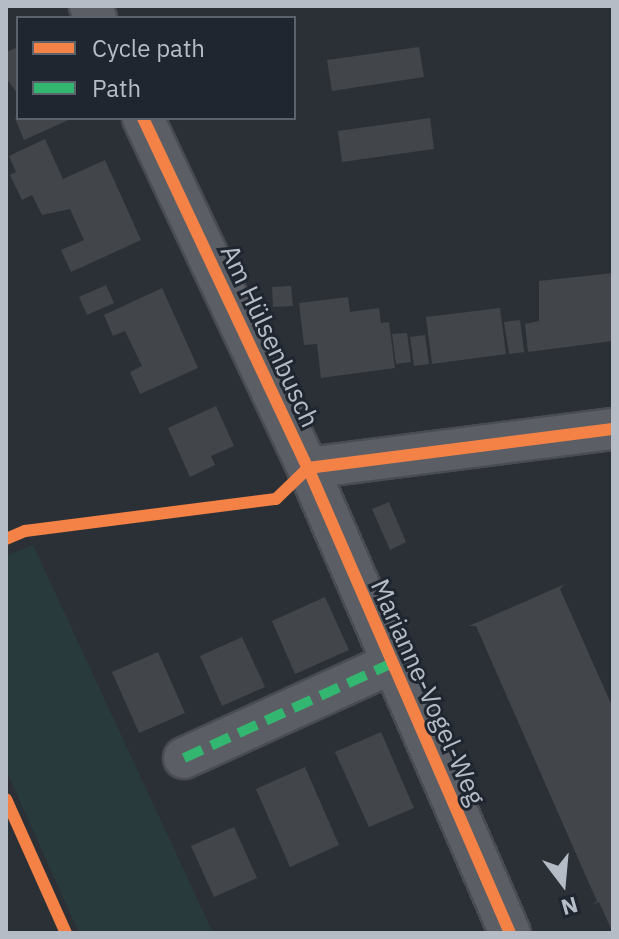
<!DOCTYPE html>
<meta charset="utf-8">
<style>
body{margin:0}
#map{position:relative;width:619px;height:939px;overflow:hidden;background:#2b3036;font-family:"IBM Plex Sans",sans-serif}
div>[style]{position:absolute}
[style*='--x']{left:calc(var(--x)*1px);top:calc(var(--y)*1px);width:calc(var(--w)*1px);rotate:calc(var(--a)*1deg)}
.green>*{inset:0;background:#293a3c}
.building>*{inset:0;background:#42464b}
.roads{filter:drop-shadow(2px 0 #494c51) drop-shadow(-2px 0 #494c51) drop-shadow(0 2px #494c51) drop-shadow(0 -2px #494c51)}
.minor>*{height:40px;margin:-20px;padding:0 20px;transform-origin:20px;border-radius:20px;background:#5b5e64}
.quiet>*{height:10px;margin-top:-5px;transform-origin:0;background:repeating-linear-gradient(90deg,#33b770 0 20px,transparent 0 30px)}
.cycleway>*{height:12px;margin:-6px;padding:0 6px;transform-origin:6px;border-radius:6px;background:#f48246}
span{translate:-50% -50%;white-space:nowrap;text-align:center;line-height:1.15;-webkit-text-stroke:6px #1f2630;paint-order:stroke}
.street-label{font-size:26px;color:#b6bcc6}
.frame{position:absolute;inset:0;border:8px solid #b6bcc6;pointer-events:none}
.legend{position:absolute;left:16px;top:16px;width:280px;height:104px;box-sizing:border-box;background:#1f2630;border:2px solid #5b626c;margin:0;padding:10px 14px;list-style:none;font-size:24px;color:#b6bcc6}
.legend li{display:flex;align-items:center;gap:16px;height:40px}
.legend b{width:40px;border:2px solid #5b626c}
.north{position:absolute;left:523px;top:843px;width:80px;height:80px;-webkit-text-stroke:6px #1f2630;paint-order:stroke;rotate:164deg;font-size:22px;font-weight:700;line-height:32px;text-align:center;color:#b6bcc6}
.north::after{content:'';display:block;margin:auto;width:28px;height:36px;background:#b6bcc6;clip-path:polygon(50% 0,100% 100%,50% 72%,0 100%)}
</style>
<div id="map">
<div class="green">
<div style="clip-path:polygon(33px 545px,213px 933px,79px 933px,6px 770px,6px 556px)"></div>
</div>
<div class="building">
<div style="clip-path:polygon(18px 47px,18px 94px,6px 78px,6px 52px)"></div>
<div style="clip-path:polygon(419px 47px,424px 77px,332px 91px,327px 60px)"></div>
<div style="clip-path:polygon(15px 118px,18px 116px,73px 118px,24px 140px)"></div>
<div style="clip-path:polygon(430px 118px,434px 149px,342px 162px,338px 131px)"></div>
<div style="clip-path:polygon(45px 139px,63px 179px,105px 160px,141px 240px,71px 272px,61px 250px,84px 240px,70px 209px,42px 215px,32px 195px,22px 200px,10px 175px,16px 172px,9px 156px)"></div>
<div style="clip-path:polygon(613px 273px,613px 341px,528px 352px,525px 324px,539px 321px,539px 281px)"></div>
<div style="clip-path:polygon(106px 285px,114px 303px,87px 315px,79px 297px)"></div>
<div style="clip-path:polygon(291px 286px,293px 306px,273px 307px,272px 287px)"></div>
<div style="clip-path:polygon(162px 288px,198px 368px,140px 394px,130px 372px,142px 366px,125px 331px,113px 336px,104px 315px)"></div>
<div style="clip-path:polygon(348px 297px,350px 312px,379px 308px,381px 323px,389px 322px,395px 368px,321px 378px,317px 344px,304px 345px,299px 303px)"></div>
<div style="clip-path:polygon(500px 308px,506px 354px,432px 364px,426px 317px)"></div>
<div style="clip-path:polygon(520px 320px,524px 352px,509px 354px,504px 322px)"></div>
<div style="clip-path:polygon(407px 333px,411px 362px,396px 364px,392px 334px)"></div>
<div style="clip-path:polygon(425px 335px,429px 364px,414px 366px,410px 337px)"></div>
<div style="clip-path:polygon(216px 406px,234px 446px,211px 456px,215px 465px,190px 477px,168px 428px)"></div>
<div style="clip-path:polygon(389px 502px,406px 542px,390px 550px,372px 509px)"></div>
<div style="clip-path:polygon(565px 584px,560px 589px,613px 708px,613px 933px,599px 902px,592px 905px,597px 901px,588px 881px,476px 626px,469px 626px)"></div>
<div style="clip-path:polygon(325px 597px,349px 650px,295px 674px,272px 621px)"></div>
<div style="clip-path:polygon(242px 637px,265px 687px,222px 706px,200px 656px)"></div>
<div style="clip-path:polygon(158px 652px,185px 713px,139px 733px,112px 672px)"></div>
<div style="clip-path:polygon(381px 732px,414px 808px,369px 827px,335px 752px)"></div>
<div style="clip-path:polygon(305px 767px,339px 845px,290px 867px,256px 789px)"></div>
<div style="clip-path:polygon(234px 827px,257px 878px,214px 897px,191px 846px)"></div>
</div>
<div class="roads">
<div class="minor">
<div style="--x:90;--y:6;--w:13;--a:63"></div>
<div style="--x:143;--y:118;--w:387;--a:64.8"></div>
<div style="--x:308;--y:468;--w:307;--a:-7.3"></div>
<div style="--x:308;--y:468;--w:507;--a:66.52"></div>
<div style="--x:184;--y:758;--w:226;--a:-24.5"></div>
</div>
</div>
<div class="quiet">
<div style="--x:184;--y:758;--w:226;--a:-24.5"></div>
</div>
<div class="cycleway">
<div style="--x:143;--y:118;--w:387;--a:64.8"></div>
<div style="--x:308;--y:468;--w:307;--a:-7.3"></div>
<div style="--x:6;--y:539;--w:21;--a:-23"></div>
<div style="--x:25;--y:531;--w:253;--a:-7.3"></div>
<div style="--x:276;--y:499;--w:45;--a:-44.1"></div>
<div style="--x:308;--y:468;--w:507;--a:66.52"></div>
<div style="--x:6;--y:799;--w:147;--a:65.9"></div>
</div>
<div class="street-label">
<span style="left:270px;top:336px;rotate:65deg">Am Hülsenbusch</span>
<span style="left:428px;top:692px;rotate:66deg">Marianne-Vogel-Weg</span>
</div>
<div class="frame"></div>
<ul class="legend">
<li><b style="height:10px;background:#f48246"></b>Cycle path</li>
<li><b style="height:10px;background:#33b770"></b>Path</li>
</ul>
<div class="north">N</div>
</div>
